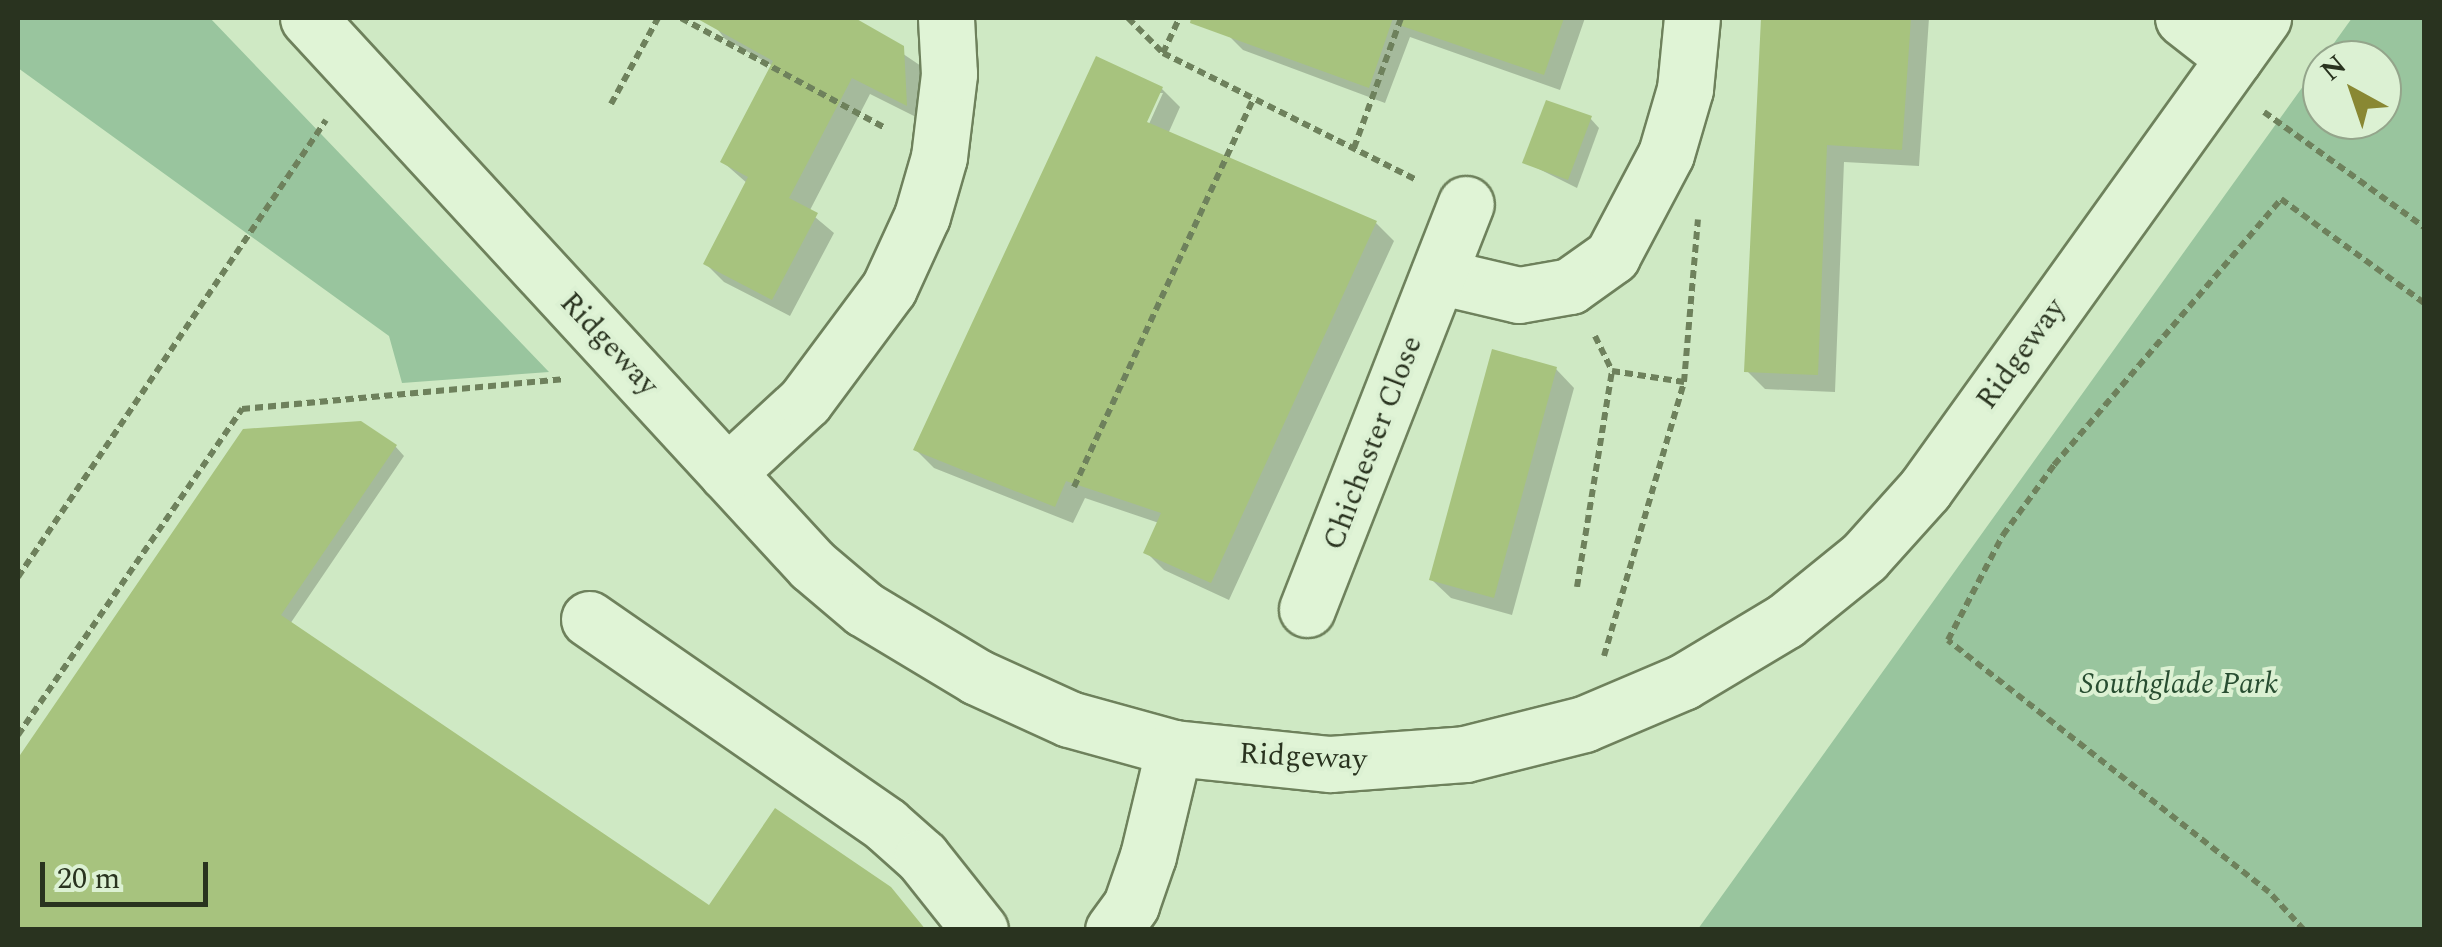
<!DOCTYPE html>
<style>
body{margin:0}
#map{position:relative;width:2442px;height:947px;overflow:hidden;background:#cfe9c4;font-family:Spectral,serif}
div>[style]{position:absolute}
[style*='--x']{left:calc(var(--x)*1px);top:calc(var(--y)*1px);width:calc(var(--w)*1px);rotate:calc(var(--a)*1deg)}
.green>*{inset:0;background:#99c59e}
.shadow>*{inset:0;background:#0003}
.building>*{inset:0;background:#a7c37e}
.path>*{height:6px;margin-top:-3px;transform-origin:0;background:repeating-linear-gradient(90deg,#6e815c 0 8px,transparent 0 13px)}
.roads{filter:drop-shadow(2px 0 #6e815c) drop-shadow(-2px 0 #6e815c) drop-shadow(0 2px #6e815c) drop-shadow(0 -2px #6e815c)}
.minor>*{height:55px;margin:-27.5px;padding:0 27.5px;transform-origin:27.5px;border-radius:27.5px;background:#e0f4d6}
span{translate:-50% -50%;white-space:nowrap;text-align:center;line-height:1.15;-webkit-text-stroke:8px #dcf1d3;paint-order:stroke}
.street-label{font-size:30px;color:#29331f}
.park-label{font-size:30px;color:#284d31;font-style:italic}
.frame{position:absolute;inset:0;border:20px solid #29331f;pointer-events:none}
.north{position:absolute;left:2302px;top:40px;width:100px;height:100px;box-sizing:border-box;background:#dcf1d3;border:2px solid #94a58b;border-radius:50%;rotate:320deg;font-size:28px;font-weight:700;line-height:40px;text-align:center;color:#29331f}
.north::after{content:'';display:block;margin:auto;width:35px;height:45px;background:#898833;clip-path:polygon(50% 0,100% 100%,50% 72%,0 100%)}
.scale{position:absolute;left:40px;top:862px;width:168px;height:45px;box-sizing:border-box;border:5px solid #29331f;border-top:0;padding-left:12px;font-size:30px;line-height:35px;white-space:nowrap;color:#29331f;-webkit-text-stroke:8px #dcf1d3;paint-order:stroke}
</style>
<div id="map">
<div class="green">
<div style="clip-path:polygon(18px 18px,210px 18px,549px 372px,402px 383px,389px 336px,18px 68px)"></div>
<div style="clip-path:polygon(evenodd,2352px 18px,2424px 18px,2424px 929px,1698px 929px,2352px 18px,2322px 60px,2382px 60px,2382px 120px,2322px 120px,2322px 60px)"></div>
</div>
<div class="shadow">
<div style="clip-path:polygon(709px 18px,850px 18px,921px 66px,924px 121px,870px 94px,809px 212px,834px 233px,790px 316px,724px 282px,706px 264px,748px 184px,723px 162px,773px 66px,725px 39px)"></div>
<div style="clip-path:polygon(1235px 18px,1585px 18px,1560px 90px,1410px 37px,1385px 103px,1243px 50px,1227px 34px)"></div>
<div style="clip-path:polygon(1765px 18px,1929px 18px,1919px 166px,1844px 162px,1835px 392px,1765px 389px,1747px 371px)"></div>
<div style="clip-path:polygon(evenodd,1097px 60px,1162px 89px,1180px 107px,1168px 134px,1376px 223px,1394px 241px,1229px 600px,1164px 570px,1146px 552px,1159px 523px,1085px 498px,1073px 523px,934px 468px,916px 450px,1097px 60px,1158px 93px,1163px 93px,1144px 135px,1139px 133px,1158px 93px)"></div>
<div style="clip-path:polygon(1590px 118px,1599px 128px,1577px 188px,1525px 162px)"></div>
<div style="clip-path:polygon(1556px 369px,1574px 388px,1512px 615px,1451px 598px,1432px 580px)"></div>
<div style="clip-path:polygon(245px 432px,395px 446px,404px 456px,290px 624px,710px 909px,925px 930px,18px 930px,18px 762px)"></div>
</div>
<div class="building">
<div style="clip-path:polygon(696px 18px,855px 18px,904px 46px,907px 106px,852px 78px,789px 198px,818px 213px,772px 300px,703px 264px,748px 177px,720px 162px,773px 61px)"></div>
<div style="clip-path:polygon(1191px 18px,1393px 18px,1369px 88px,1190px 23px)"></div>
<div style="clip-path:polygon(1400px 18px,1564px 18px,1544px 75px,1399px 25px)"></div>
<div style="clip-path:polygon(1761px 18px,1911px 18px,1902px 150px,1827px 145px,1818px 375px,1744px 372px)"></div>
<div style="clip-path:polygon(1096px 56px,1163px 87px,1147px 122px,1377px 221px,1211px 583px,1143px 553px,1161px 513px,1066px 481px,1055px 507px,913px 450px)"></div>
<div style="clip-path:polygon(1546px 100px,1592px 116px,1568px 180px,1522px 163px)"></div>
<div style="clip-path:polygon(1492px 349px,1557px 367px,1494px 598px,1429px 580px)"></div>
<div style="clip-path:polygon(361px 421px,397px 445px,281px 615px,709px 905px,775px 808px,891px 887px,926px 930px,18px 930px,18px 758px,243px 429px)"></div>
</div>
<div class="path">
<div style="--x:681;--y:18;--w:232;--a:28.3"></div>
<div style="--x:1128;--y:18;--w:49;--a:45"></div>
<div style="--x:1163;--y:53;--w:282;--a:26.6"></div>
<div style="--x:1163;--y:53;--w:38;--a:-65"></div>
<div style="--x:611;--y:104;--w:98;--a:-61.3"></div>
<div style="--x:2264;--y:112;--w:197;--a:35.7"></div>
<div style="--x:1354;--y:148;--w:138;--a:-70.1"></div>
<div style="--x:1595;--y:336;--w:39;--a:64"></div>
<div style="--x:1074;--y:487;--w:429;--a:-65.2"></div>
<div style="--x:18;--y:577;--w:551;--a:-56.02"></div>
<div style="--x:1577;--y:587;--w:219;--a:-80.8"></div>
<div style="--x:1612;--y:371;--w:73;--a:8.7"></div>
<div style="--x:1604;--y:656;--w:285;--a:-73.7"></div>
<div style="--x:1684;--y:382;--w:163;--a:-85.1"></div>
<div style="--x:18;--y:735;--w:396;--a:-55.5"></div>
<div style="--x:242;--y:409;--w:322;--a:-5.3"></div>
<div style="--x:2304;--y:930;--w:52;--a:-132.6"></div>
<div style="--x:2269;--y:892;--w:408;--a:-141.9"></div>
<div style="--x:1948;--y:640;--w:119;--a:-62.4"></div>
<div style="--x:2003;--y:535;--w:87;--a:-53.9"></div>
<div style="--x:2054;--y:465;--w:350;--a:-49.5"></div>
<div style="--x:2281;--y:199;--w:177;--a:36"></div>
</div>
<div class="roads">
<div class="minor">
<div style="--x:308;--y:18;--w:744;--a:47.34"></div>
<div style="--x:812;--y:565;--w:68;--a:40.2"></div>
<div style="--x:864;--y:609;--w:132;--a:31"></div>
<div style="--x:977;--y:677;--w:101;--a:24.5"></div>
<div style="--x:1069;--y:719;--w:109;--a:15.4"></div>
<div style="--x:1174;--y:748;--w:157;--a:5.9"></div>
<div style="--x:1330;--y:764;--w:135;--a:-4.2"></div>
<div style="--x:1465;--y:754;--w:123;--a:-14.1"></div>
<div style="--x:1584;--y:724;--w:108;--a:-23"></div>
<div style="--x:1683;--y:682;--w:119;--a:-30.9"></div>
<div style="--x:1785;--y:621;--w:102;--a:-39"></div>
<div style="--x:1864;--y:557;--w:91;--a:-48.1"></div>
<div style="--x:1925;--y:489;--w:580;--a:-54.34"></div>
<div style="--x:2183;--y:18;--w:65;--a:38.1"></div>
<div style="--x:1438;--y:276;--w:83;--a:13.2"></div>
<div style="--x:1519;--y:295;--w:52;--a:-10"></div>
<div style="--x:1570;--y:286;--w:52;--a:-35.5"></div>
<div style="--x:1612;--y:256;--w:115;--a:-62.1"></div>
<div style="--x:1666;--y:154;--w:68;--a:-73.7"></div>
<div style="--x:1685;--y:89;--w:71;--a:-84.4"></div>
<div style="--x:727;--y:473;--w:106;--a:-42.7"></div>
<div style="--x:805;--y:401;--w:141;--a:-53.4"></div>
<div style="--x:889;--y:288;--w:79;--a:-65.4"></div>
<div style="--x:922;--y:216;--w:61;--a:-73.9"></div>
<div style="--x:939;--y:157;--w:84;--a:-83.1"></div>
<div style="--x:949;--y:74;--w:56;--a:-93.1"></div>
<div style="--x:1307;--y:609;--w:435;--a:-68.6"></div>
<div style="--x:589;--y:619;--w:361;--a:34.7"></div>
<div style="--x:886;--y:825;--w:48;--a:41.6"></div>
<div style="--x:922;--y:857;--w:93;--a:51.5"></div>
<div style="--x:1113;--y:930;--w:31;--a:-54"></div>
<div style="--x:1131;--y:905;--w:52;--a:-70.9"></div>
<div style="--x:1148;--y:856;--w:111;--a:-76.5"></div>
</div>
</div>
<div class="street-label">
<span style="left:609px;top:344px;rotate:47deg">Ridgeway</span>
<span style="left:2021px;top:354px;rotate:-54deg">Ridgeway</span>
<span style="left:1373px;top:443px;rotate:-69deg">Chichester Close</span>
<span style="left:1303px;top:757px;rotate:3deg">Ridgeway</span>
</div>
<div class="park-label">
<span style="left:2179px;top:684px">Southglade Park</span>
</div>
<div class="frame"></div>
<div class="north">N</div>
<div class="scale">20 m</div>
</div>
